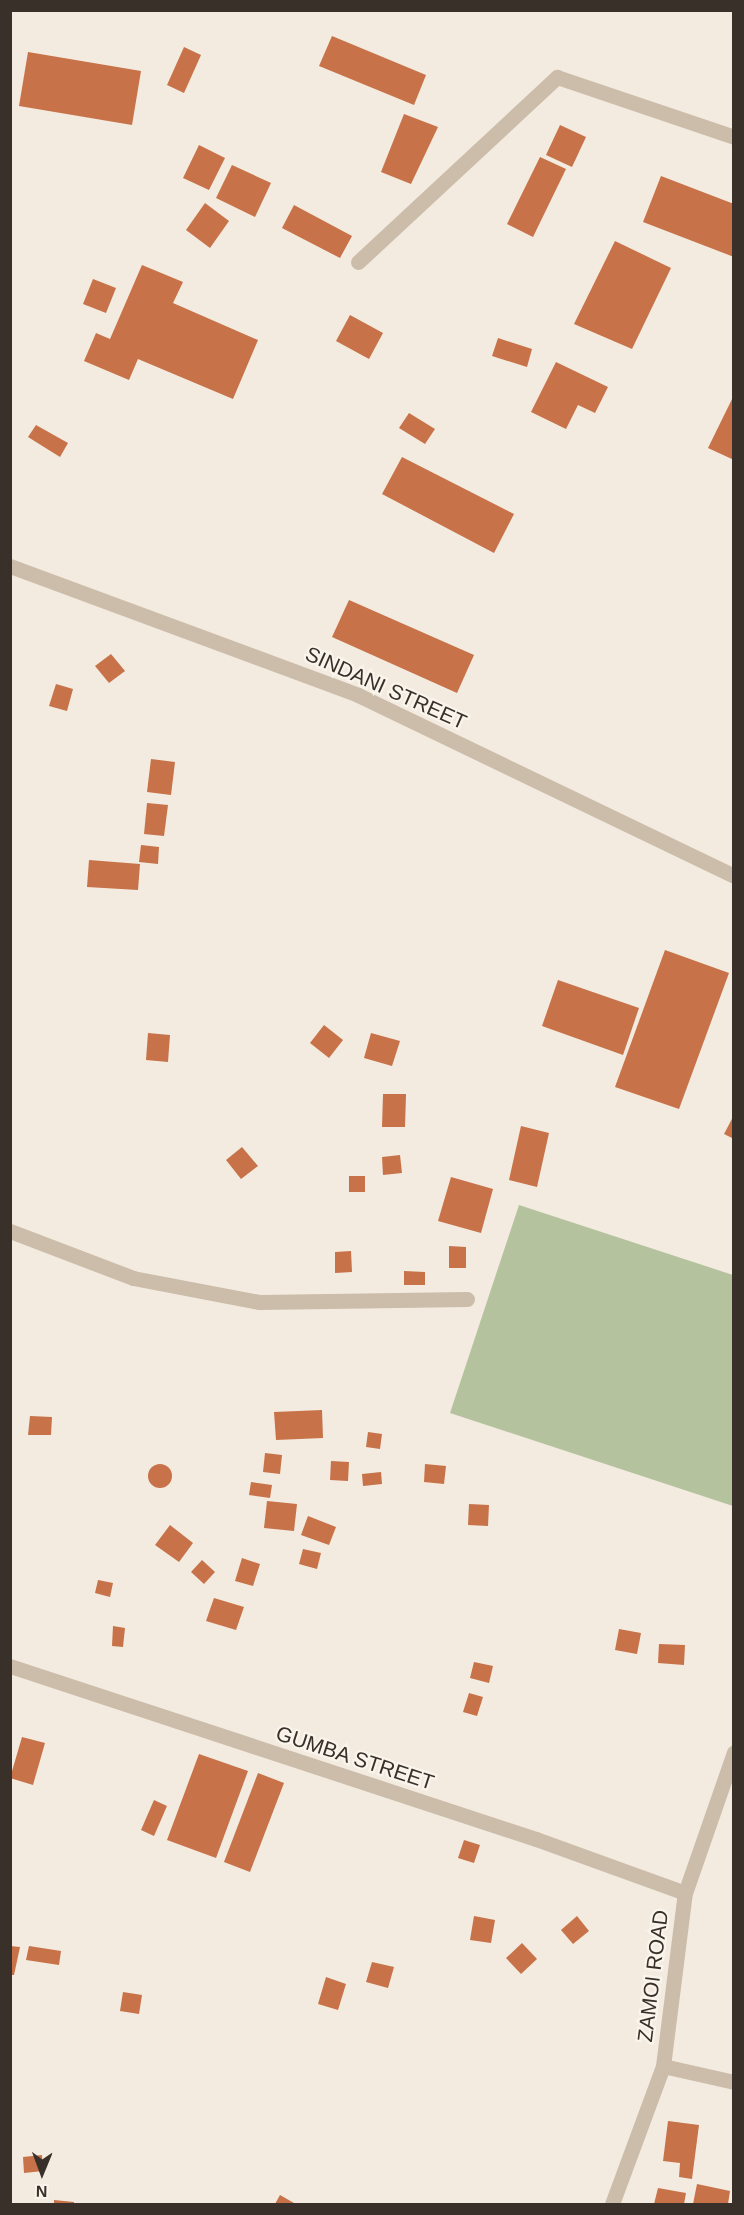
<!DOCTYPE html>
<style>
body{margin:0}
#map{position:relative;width:744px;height:2215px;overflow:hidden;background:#f3ebdf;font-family:Arial,sans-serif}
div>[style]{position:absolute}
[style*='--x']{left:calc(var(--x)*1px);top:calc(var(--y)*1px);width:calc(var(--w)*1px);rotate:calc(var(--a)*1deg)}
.green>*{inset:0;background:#b4c39e}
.building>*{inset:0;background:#c77249}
.round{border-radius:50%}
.minor>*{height:15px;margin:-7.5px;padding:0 7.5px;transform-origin:7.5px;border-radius:7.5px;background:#ccbcaa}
span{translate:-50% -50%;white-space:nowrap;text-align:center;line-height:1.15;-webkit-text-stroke:4.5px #faf5ec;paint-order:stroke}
.street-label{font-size:21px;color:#39302a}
.frame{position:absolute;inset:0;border:12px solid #39302a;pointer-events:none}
.north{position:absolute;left:12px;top:2143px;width:60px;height:60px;-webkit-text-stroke:4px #faf5ec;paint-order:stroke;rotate:181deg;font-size:16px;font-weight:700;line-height:24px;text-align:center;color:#39302a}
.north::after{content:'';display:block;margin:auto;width:21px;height:27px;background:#39302a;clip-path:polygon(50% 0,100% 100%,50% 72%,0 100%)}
</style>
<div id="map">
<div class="green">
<div style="clip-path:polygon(519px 1205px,733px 1275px,733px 1506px,450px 1413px)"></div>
</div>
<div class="building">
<div style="clip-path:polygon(332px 36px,426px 75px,414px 105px,319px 66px)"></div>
<div style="clip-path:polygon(184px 47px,201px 55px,184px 93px,167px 85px)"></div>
<div style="clip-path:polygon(28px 52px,141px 71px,132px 125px,19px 106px)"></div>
<div style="clip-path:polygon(404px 114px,438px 127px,411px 184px,381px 172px)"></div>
<div style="clip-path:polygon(560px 125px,586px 137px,572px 167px,546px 155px)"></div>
<div style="clip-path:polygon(199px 145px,225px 158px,209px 190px,183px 178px)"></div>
<div style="clip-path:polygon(540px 157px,566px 169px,533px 237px,507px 224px)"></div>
<div style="clip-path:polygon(232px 165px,271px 183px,255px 217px,216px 198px)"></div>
<div style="clip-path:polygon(661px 176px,734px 204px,734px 257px,643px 222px)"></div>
<div style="clip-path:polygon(205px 203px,229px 221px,210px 248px,186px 230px)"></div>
<div style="clip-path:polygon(294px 205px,352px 236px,340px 258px,282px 228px)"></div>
<div style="clip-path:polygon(615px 241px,671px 268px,632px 349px,574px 324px)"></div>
<div style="clip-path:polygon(142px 265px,183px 282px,173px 303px,258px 340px,233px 399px,138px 359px,129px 380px,84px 361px,96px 333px,110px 339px)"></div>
<div style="clip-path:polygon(93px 279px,116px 288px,106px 313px,83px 304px)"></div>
<div style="clip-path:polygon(350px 315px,383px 333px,369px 359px,336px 341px)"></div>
<div style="clip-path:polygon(498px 338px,532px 349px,527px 367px,492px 356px)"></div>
<div style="clip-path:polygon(556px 362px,608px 387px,595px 413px,578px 405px,566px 429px,531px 412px)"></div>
<div style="clip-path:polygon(734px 395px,734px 460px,708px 448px)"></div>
<div style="clip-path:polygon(409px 413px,435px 429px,425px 444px,399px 428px)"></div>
<div style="clip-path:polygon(36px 425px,68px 443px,60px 457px,28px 437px)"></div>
<div style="clip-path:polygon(402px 457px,514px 514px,494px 553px,382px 494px)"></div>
<div style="clip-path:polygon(349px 600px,474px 655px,457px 693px,332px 637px)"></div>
<div style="clip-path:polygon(111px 654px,125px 671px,109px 683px,95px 666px)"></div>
<div style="clip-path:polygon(56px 684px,73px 689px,67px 711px,49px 706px)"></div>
<div style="clip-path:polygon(151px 759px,175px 762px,171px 795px,147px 792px)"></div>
<div style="clip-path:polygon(147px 803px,168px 805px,164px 836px,144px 834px)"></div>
<div style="clip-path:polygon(141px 845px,159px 847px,158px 864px,139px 862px)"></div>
<div style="clip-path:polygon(89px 860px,140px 864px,138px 890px,87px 887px)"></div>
<div style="clip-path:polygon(665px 950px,729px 973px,679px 1109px,615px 1087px)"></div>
<div style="clip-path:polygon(558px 980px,639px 1008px,623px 1055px,542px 1026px)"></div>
<div style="clip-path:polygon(324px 1025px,343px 1040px,329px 1058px,310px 1043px)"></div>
<div style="clip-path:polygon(148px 1033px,170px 1035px,168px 1062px,146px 1060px)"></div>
<div style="clip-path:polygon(371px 1033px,400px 1041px,392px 1066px,364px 1058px)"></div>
<div style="clip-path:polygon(383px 1094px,406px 1094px,405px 1127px,382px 1127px)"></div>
<div style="clip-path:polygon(734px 1115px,734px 1139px,724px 1134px)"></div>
<div style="clip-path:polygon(521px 1126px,549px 1133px,537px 1187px,509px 1180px)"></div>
<div style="clip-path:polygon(242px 1147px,258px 1166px,241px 1179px,226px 1160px)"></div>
<div style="clip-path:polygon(400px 1155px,402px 1173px,383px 1175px,382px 1157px)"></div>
<div style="clip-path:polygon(349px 1176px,365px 1176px,365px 1192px,349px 1192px)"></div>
<div style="clip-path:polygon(451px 1177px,493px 1189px,481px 1233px,438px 1221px)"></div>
<div style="clip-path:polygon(449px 1246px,466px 1247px,466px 1268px,449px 1268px)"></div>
<div style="clip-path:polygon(351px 1251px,352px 1272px,335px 1273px,335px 1252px)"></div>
<div style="clip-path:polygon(404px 1271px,425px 1272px,425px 1285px,404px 1285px)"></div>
<div style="clip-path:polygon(322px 1410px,323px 1438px,276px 1440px,274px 1412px)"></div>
<div style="clip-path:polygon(30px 1416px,52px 1417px,51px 1435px,28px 1435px)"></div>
<div style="clip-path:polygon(368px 1432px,382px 1434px,380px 1449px,366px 1447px)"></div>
<div style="clip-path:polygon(265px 1453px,282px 1455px,280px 1474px,263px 1472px)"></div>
<div style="clip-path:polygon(331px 1461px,349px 1462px,348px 1481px,330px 1480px)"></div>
<div style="clip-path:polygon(425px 1464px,446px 1466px,444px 1484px,424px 1482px)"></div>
<div class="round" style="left:148px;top:1464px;width:24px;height:24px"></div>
<div style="clip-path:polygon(381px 1472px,382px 1484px,363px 1486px,362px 1474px)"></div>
<div style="clip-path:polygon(251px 1482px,272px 1485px,270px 1498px,249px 1495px)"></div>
<div style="clip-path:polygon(267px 1501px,297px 1504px,294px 1531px,264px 1528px)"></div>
<div style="clip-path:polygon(469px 1504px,489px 1505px,488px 1526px,468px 1525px)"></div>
<div style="clip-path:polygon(308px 1516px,336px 1527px,329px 1545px,301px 1535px)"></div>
<div style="clip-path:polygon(170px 1525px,193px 1543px,179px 1562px,155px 1545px)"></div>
<div style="clip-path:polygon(303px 1549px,321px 1553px,317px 1569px,299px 1564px)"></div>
<div style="clip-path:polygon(242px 1558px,260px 1564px,253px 1586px,235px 1581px)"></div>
<div style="clip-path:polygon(202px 1560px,215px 1572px,204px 1584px,191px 1572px)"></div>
<div style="clip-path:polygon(98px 1580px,113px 1583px,110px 1597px,95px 1593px)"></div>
<div style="clip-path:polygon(214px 1598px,244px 1607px,236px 1630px,206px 1621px)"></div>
<div style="clip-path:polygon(113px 1626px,125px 1628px,123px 1647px,112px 1646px)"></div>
<div style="clip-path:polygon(619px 1629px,641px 1633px,637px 1654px,615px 1650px)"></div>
<div style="clip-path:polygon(659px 1644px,685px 1645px,684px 1665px,658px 1663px)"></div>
<div style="clip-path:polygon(474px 1662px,493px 1666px,489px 1683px,470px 1678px)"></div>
<div style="clip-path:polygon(469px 1693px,483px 1697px,477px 1716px,463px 1712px)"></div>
<div style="clip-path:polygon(22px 1737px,45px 1743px,33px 1785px,10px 1778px)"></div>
<div style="clip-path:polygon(199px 1754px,248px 1771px,216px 1858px,167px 1840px)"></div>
<div style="clip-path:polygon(258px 1773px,284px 1783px,250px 1872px,224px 1862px)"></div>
<div style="clip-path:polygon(154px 1800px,167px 1806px,154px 1836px,141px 1830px)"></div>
<div style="clip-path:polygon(464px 1840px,480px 1845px,474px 1863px,458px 1858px)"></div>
<div style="clip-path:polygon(474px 1916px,495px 1920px,491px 1943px,470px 1940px)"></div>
<div style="clip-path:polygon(577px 1916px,589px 1931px,573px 1944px,561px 1930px)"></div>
<div style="clip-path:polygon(522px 1943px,537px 1959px,521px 1974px,506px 1958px)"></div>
<div style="clip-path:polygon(10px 1946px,20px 1947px,14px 1975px,10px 1975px)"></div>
<div style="clip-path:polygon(29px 1946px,61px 1951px,59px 1965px,26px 1960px)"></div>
<div style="clip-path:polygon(372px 1962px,394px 1967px,388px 1988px,366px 1982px)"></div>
<div style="clip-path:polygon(326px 1977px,346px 1984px,338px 2010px,318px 2004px)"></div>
<div style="clip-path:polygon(123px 1992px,142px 1995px,139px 2014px,120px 2011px)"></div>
<div style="clip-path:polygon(668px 2121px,699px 2125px,692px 2179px,679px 2177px,680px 2163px,663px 2161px)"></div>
<div style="clip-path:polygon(42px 2155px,43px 2171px,24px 2173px,23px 2157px)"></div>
<div style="clip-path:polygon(697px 2184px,730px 2191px,728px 2204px,693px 2204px)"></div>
<div style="clip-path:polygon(658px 2188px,686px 2193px,684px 2204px,654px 2204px)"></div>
<div style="clip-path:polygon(280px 2195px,294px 2203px,293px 2204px,275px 2204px)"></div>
<div style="clip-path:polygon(54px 2200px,74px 2202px,74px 2204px,54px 2204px)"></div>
</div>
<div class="minor">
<div style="--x:358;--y:262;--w:272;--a:-42.9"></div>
<div style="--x:557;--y:77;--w:187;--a:18.7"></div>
<div style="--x:10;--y:566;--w:371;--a:20.3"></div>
<div style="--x:358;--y:695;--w:417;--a:25.7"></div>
<div style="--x:10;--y:1231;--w:132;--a:20.9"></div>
<div style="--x:133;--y:1278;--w:128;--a:10.8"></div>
<div style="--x:259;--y:1302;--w:208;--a:-0.8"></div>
<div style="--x:10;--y:1666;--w:554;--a:18.21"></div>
<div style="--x:536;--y:1839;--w:158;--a:19.9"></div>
<div style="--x:663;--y:2066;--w:73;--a:12.7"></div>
<div style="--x:612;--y:2204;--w:147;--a:-69.7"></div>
<div style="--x:663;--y:2066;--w:174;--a:-82.8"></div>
<div style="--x:685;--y:1893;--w:149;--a:-70.8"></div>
</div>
<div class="street-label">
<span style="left:386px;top:688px;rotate:24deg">SINDANI STREET</span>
<span style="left:355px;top:1758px;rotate:18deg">GUMBA STREET</span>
<span style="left:653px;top:1976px;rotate:-83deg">ZAMOI ROAD</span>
</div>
<div class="frame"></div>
<div class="north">N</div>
</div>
